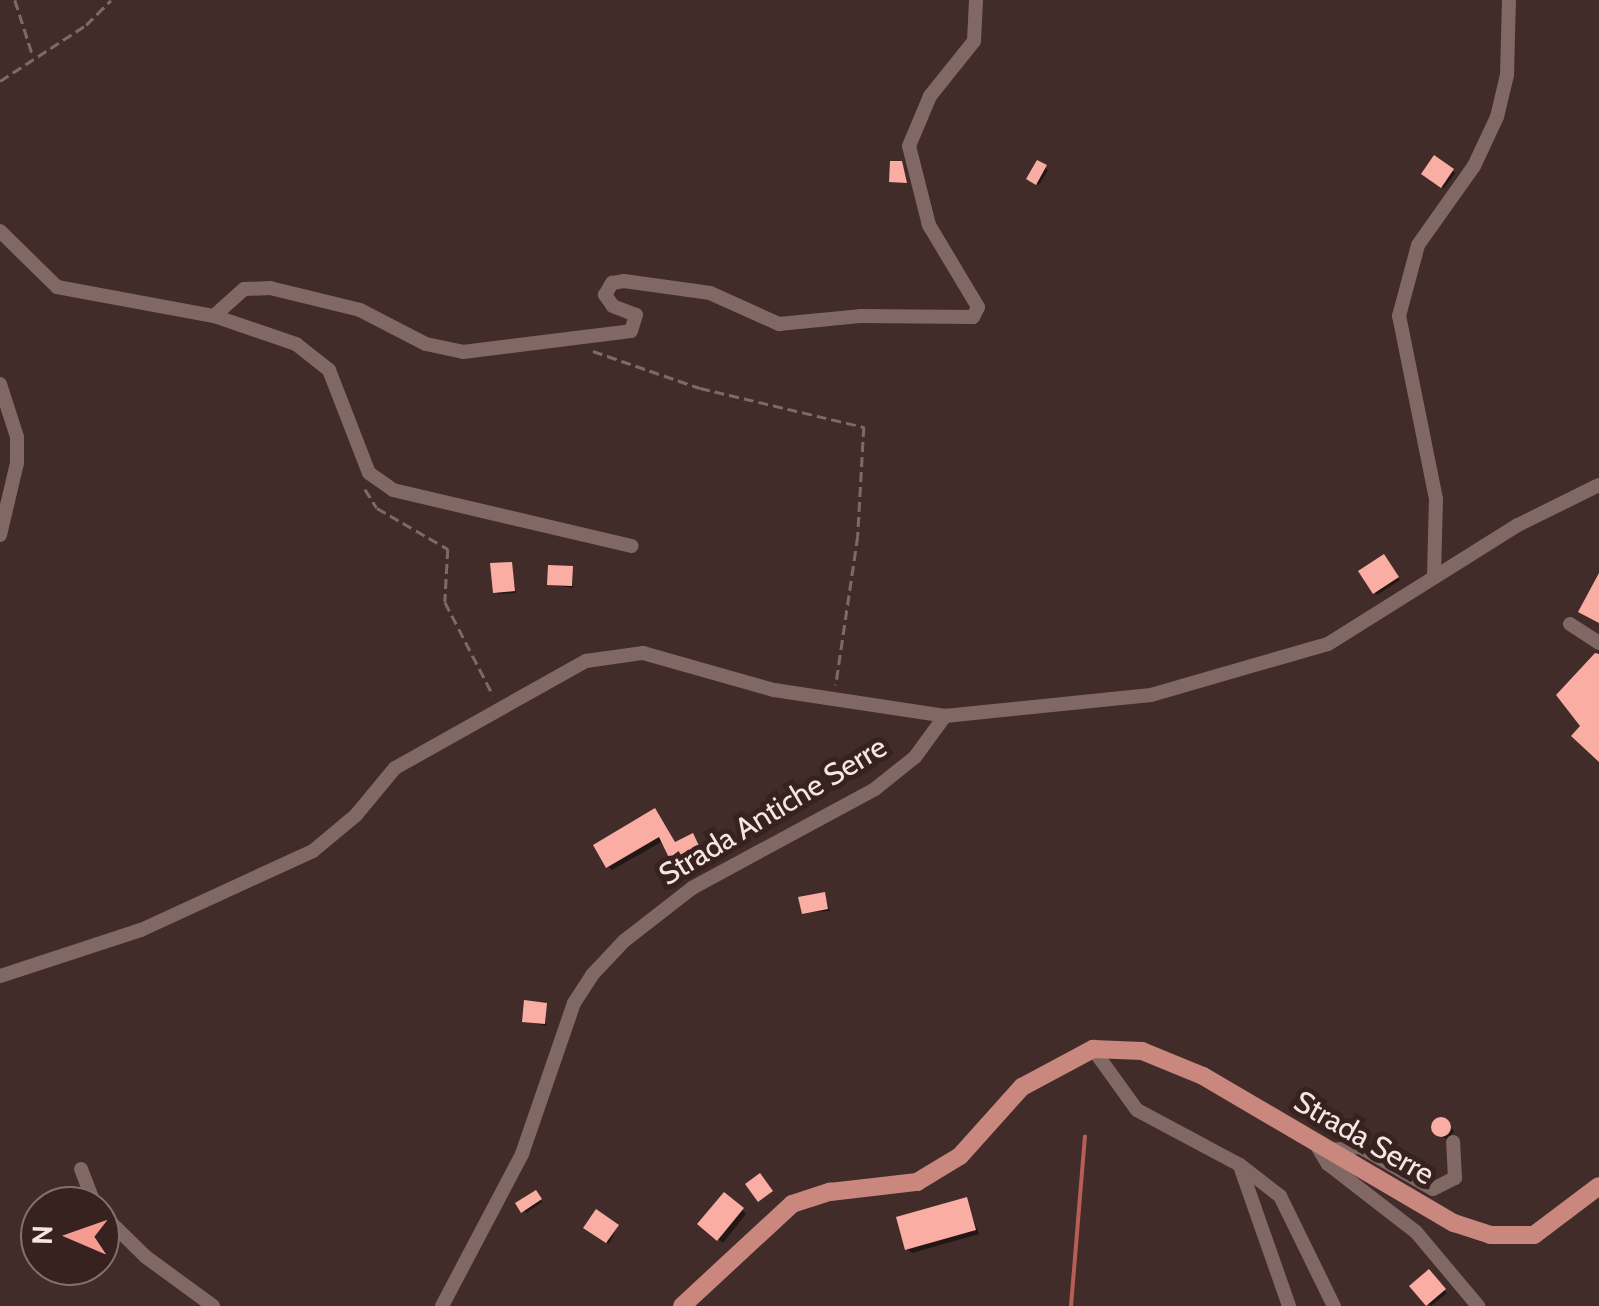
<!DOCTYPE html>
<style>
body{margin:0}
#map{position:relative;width:1599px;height:1306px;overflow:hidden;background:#422c29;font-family:Cabin,sans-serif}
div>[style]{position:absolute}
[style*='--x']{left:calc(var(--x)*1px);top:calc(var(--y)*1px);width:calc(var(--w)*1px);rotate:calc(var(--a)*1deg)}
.shadow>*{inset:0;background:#0007}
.stream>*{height:4px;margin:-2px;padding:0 2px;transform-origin:2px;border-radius:2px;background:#b65f54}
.building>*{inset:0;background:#faaea3}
.round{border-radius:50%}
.path>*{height:2.5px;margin-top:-1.25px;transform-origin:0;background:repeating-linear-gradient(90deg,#7d6a67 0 10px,transparent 0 15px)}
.minor>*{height:14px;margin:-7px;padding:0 7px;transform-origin:7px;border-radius:7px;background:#816865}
.major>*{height:18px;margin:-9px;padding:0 9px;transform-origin:9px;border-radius:9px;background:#ca877e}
span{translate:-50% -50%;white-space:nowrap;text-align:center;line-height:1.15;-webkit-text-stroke:10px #37221f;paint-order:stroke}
.street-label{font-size:30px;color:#f5e6e4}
.north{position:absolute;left:20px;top:1186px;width:100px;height:100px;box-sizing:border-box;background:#37221f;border:2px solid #83706e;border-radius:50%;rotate:272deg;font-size:28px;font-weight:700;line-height:40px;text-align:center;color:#f5e6e4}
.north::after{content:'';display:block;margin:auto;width:35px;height:45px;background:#f59c91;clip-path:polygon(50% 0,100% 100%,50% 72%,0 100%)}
</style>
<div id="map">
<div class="shadow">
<div style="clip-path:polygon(1435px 159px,1455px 173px,1444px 188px,1424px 174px)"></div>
<div style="clip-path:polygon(1038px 163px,1048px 170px,1039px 185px,1032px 181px)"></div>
<div style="clip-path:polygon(1386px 560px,1400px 580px,1377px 595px,1375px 592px)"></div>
<div style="clip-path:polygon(511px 564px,516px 593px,498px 594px,495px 592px)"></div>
<div style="clip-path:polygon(572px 569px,573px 588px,549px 584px)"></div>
<div style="clip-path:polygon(659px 815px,676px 844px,692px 836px,702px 852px,677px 865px,663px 841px,612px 870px,608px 866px)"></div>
<div style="clip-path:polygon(825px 895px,830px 911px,804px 912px)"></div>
<div style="clip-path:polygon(546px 1005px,546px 1026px,525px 1021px)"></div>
<div style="clip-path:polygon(1438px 1119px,1454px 1131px,1447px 1140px,1432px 1128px)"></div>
<div style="clip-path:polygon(535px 1193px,542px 1202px,526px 1213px,518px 1204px)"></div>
<div style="clip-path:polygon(966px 1199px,979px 1234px,912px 1253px,907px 1249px)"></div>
<div style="clip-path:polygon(742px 1210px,746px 1214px,723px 1243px,705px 1229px)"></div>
<div style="clip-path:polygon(617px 1227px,609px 1244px,589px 1230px)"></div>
<div style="clip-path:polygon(1429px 1272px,1447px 1293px,1431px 1306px,1413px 1286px)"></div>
</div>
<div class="stream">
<div style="--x:1071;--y:1306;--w:170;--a:-85.3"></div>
</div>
<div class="building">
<div style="clip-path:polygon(1434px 155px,1454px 169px,1441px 188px,1421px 174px)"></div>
<div style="clip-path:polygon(1037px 160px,1047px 165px,1036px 185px,1026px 179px)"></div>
<div style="clip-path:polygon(890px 161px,902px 161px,907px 183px,889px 182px)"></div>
<div style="clip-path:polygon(1384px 554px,1399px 577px,1373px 594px,1358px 571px)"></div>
<div style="clip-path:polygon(512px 562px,515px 591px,493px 593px,490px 563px)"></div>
<div style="clip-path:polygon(548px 565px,573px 566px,572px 586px,547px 585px)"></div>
<div style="clip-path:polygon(1599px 573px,1599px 623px,1578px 612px)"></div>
<div style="clip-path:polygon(1595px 653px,1599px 654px,1599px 762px,1571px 736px,1580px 726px,1556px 695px)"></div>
<div style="clip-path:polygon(655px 808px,675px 842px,693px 833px,700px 848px,671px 862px,659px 837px,606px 868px,593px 845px)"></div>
<div style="clip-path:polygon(825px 892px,828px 909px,802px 914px,798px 897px)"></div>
<div style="clip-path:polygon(524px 1000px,547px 1003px,545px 1024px,522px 1022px)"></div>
<div class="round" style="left:1431px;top:1117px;width:20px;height:20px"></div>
<div style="clip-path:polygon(760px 1173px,773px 1191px,758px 1202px,745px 1184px)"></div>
<div style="clip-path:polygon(536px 1190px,542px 1199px,521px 1213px,515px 1203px)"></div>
<div style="clip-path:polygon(724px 1192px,744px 1208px,717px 1241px,697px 1224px)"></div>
<div style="clip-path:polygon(967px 1197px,976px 1230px,905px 1250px,896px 1217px)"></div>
<div style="clip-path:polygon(596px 1209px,619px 1225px,606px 1243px,583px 1228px)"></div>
<div style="clip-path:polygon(1429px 1269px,1446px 1289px,1426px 1306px,1409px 1286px)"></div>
</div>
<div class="path">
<div style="--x:15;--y:0;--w:59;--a:72.2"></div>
<div style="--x:0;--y:81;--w:103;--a:-33.1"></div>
<div style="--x:86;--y:25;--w:35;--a:-45"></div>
<div style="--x:593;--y:351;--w:113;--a:19.1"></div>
<div style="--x:700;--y:388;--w:169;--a:13.4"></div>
<div style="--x:864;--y:427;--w:109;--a:93.2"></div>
<div style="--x:858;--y:536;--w:151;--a:98.4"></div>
<div style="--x:365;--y:489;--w:22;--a:58"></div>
<div style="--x:377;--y:508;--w:82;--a:30"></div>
<div style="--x:448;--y:549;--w:53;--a:93.2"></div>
<div style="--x:445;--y:602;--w:105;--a:62.7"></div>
</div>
<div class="minor">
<div style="--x:0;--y:231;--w:80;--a:44.5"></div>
<div style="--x:57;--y:287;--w:160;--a:10.5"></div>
<div style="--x:214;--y:316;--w:87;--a:18.9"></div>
<div style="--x:296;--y:344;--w:42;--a:38.2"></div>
<div style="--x:329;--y:370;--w:110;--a:68.8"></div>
<div style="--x:369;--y:473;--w:29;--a:35"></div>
<div style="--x:393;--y:490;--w:245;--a:13.2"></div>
<div style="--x:214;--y:316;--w:40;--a:-42"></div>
<div style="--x:244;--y:289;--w:26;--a:-2"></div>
<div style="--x:270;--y:288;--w:93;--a:13.7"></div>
<div style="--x:360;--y:310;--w:74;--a:27.3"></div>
<div style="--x:426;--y:344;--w:38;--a:12"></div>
<div style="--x:463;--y:352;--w:169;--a:-7.1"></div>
<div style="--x:631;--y:331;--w:17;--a:-73"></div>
<div style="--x:636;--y:315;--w:25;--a:-159"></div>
<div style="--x:613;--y:306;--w:14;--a:-126"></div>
<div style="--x:605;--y:295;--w:14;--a:-60"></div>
<div style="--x:612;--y:283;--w:12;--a:-9"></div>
<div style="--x:624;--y:281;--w:87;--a:7.9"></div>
<div style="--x:710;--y:293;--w:76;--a:24.2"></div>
<div style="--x:779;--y:324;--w:81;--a:-5.6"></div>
<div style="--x:860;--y:316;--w:113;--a:0.5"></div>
<div style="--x:973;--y:317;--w:11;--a:-63"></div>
<div style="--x:978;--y:307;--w:96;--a:-120.9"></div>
<div style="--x:929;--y:225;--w:81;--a:-104.2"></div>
<div style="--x:909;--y:146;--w:54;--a:-67.2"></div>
<div style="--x:930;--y:96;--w:70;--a:-51.3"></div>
<div style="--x:974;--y:41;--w:41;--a:-87.2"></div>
<div style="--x:0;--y:384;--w:56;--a:72.2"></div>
<div style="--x:17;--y:437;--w:26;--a:90"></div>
<div style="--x:17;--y:463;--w:74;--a:103.3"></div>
<div style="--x:1434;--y:575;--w:76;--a:-88.5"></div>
<div style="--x:1436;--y:499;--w:187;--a:-101.4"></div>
<div style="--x:1399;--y:316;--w:73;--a:-75"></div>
<div style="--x:1418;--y:245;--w:97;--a:-54.7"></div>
<div style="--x:1474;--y:166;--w:54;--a:-64.9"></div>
<div style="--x:1497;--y:117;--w:43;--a:-76.6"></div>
<div style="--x:1507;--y:75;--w:75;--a:-88.5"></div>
<div style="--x:1570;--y:624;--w:35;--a:33"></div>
<div style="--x:0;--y:976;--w:148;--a:-18.1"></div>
<div style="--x:141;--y:930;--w:189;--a:-24.7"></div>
<div style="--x:313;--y:851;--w:56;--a:-39.9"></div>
<div style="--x:356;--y:815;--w:61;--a:-50.3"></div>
<div style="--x:395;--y:768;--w:219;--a:-29.3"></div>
<div style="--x:586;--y:661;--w:58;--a:-8"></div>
<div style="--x:643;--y:653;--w:136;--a:15.8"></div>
<div style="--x:774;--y:690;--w:173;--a:8.6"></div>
<div style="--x:945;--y:716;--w:207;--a:-5.8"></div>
<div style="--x:1151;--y:695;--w:184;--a:-16.1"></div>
<div style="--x:1328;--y:644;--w:224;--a:-32.1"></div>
<div style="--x:1518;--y:525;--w:90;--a:-26.3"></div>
<div style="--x:1093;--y:1049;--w:75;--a:54.2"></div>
<div style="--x:1137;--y:1110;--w:117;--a:28.1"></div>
<div style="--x:1240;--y:1165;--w:51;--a:37.8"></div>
<div style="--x:1280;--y:1196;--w:123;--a:63.9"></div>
<div style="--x:1314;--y:1141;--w:27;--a:59"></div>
<div style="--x:1328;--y:1164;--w:111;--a:37.7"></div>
<div style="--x:1416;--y:1232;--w:97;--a:50"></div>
<div style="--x:1331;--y:1150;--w:29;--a:-6"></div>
<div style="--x:1360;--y:1147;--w:84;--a:29.9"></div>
<div style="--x:1433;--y:1189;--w:25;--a:-27"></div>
<div style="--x:1455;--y:1178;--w:36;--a:-93"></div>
<div style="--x:1240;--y:1166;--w:148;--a:70.7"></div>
<div style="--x:81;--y:1169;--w:40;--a:69"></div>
<div style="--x:100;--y:1212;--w:64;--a:44.4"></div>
<div style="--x:146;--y:1257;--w:83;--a:36.2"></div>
<div style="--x:442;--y:1306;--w:172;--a:-62.2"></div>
<div style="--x:522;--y:1154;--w:160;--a:-71"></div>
<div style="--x:574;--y:1003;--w:33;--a:-57"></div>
<div style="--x:592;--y:975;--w:47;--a:-46.7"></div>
<div style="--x:624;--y:941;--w:86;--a:-37.9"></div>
<div style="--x:692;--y:888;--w:208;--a:-28.4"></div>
<div style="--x:875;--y:789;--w:51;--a:-38.7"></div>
<div style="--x:915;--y:757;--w:51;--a:-53.8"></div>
</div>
<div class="major">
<div style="--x:682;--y:1306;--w:150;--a:-42.8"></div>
<div style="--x:792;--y:1204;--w:40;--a:-18"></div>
<div style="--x:830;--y:1192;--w:88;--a:-6.6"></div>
<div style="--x:917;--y:1182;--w:50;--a:-31.2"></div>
<div style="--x:960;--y:1156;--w:93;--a:-48.1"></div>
<div style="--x:1022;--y:1087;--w:81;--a:-28.2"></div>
<div style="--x:1093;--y:1049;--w:49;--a:2.3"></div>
<div style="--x:1142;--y:1051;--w:66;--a:22.3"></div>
<div style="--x:1203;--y:1076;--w:291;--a:30.4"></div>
<div style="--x:1454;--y:1223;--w:38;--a:18"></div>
<div style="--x:1490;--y:1235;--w:44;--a:0"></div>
<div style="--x:1534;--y:1235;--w:81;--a:-37"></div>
</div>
<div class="street-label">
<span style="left:773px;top:811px;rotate:-31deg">Strada Antiche Serre</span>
<span style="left:1364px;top:1138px;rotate:30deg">Strada Serre</span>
</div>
<div class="north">N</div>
</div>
